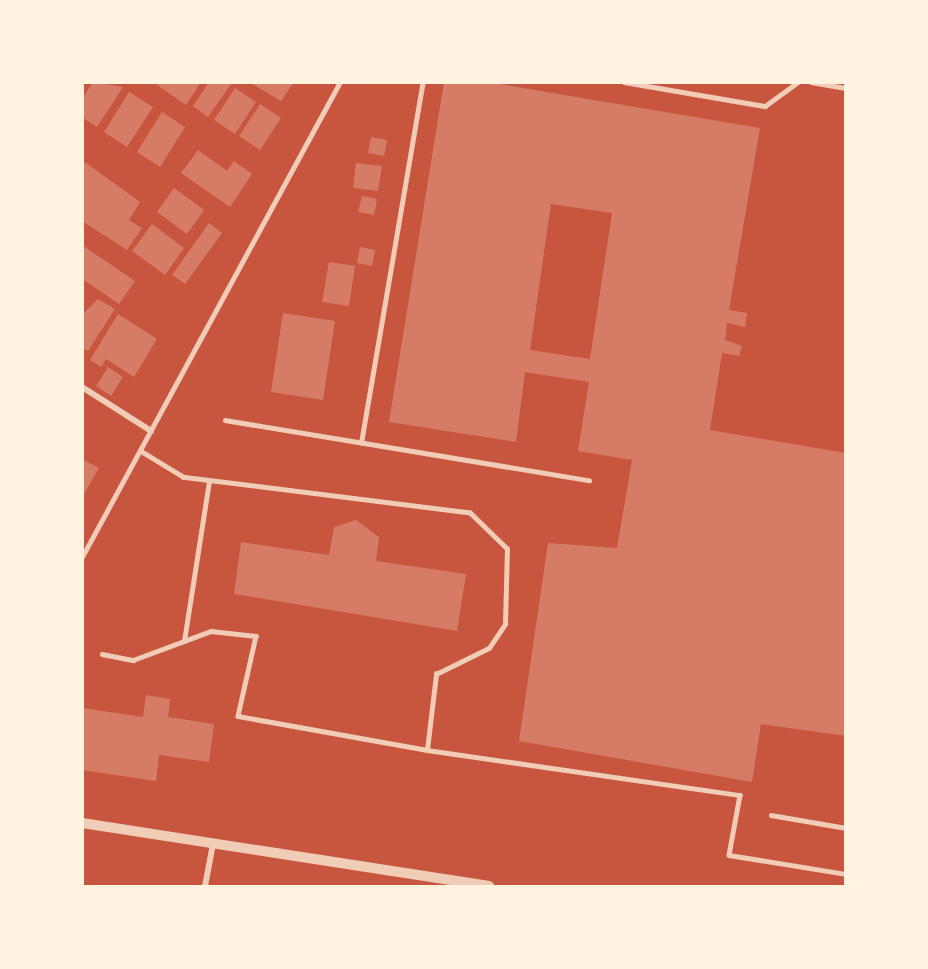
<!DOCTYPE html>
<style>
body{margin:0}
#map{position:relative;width:928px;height:969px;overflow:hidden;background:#c8553d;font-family:"Noto Sans",sans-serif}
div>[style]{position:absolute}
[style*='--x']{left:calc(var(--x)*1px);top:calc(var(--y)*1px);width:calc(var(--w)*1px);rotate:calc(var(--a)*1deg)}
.building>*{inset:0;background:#d67c66}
.service>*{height:4.5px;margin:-2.25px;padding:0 2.25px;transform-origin:2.25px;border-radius:2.25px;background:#f1ccb7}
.minor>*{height:6px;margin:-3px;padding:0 3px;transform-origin:3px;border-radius:3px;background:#f1ccb7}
.tertiary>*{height:10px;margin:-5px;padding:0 5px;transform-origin:5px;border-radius:5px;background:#f1ccb7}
span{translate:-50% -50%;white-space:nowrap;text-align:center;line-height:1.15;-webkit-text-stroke:6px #fff3e0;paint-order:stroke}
.frame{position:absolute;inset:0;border:84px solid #fff3e0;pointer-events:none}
</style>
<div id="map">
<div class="building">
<div style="clip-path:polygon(93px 82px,123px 87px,97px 127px,82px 117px,82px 99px)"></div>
<div style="clip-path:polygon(153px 82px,201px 82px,186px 105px)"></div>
<div style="clip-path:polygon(209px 82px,231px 84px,208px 117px,193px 106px)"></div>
<div style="clip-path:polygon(249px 82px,294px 82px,281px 101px)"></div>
<div style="clip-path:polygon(evenodd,444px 82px,488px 82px,760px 128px,729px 310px,747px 313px,745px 327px,727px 323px,725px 340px,742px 346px,739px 356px,722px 353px,710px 430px,846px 453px,846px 736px,761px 724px,752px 782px,519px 741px,548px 543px,617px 548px,632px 460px,578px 451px,589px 382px,525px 372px,516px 442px,389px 422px,444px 82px,551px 204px,612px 213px,590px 359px,530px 350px,551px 204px)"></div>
<div style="clip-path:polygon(235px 88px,256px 102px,235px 134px,214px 120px)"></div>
<div style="clip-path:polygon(129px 92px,153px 107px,127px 147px,104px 132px)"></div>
<div style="clip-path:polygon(260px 104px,281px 118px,260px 150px,239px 136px)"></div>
<div style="clip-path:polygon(162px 112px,185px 127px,160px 167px,137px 152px)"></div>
<div style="clip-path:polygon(371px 137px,387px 140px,384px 156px,368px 153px)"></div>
<div style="clip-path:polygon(198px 150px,227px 171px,234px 161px,252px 174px,230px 207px,181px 173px)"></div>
<div style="clip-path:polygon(82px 160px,140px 202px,129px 220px,142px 228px,127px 250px,82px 221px)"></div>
<div style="clip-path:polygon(356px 163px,382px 166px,378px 191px,353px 188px)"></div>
<div style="clip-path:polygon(174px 188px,204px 210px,187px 234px,157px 212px)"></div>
<div style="clip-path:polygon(362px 196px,377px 199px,374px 215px,358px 212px)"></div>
<div style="clip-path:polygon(209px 223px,222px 233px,185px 284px,172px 275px)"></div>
<div style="clip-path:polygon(152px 224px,184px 248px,165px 275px,132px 251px)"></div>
<div style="clip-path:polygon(82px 245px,135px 281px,119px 304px,82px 279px)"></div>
<div style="clip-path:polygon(360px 247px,375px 250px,372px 266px,357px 263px)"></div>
<div style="clip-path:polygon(329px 262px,355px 266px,349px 306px,322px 302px)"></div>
<div style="clip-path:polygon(98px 299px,115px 309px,88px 351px,82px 348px,82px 315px)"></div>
<div style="clip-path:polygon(283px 313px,335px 321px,323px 400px,271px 392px)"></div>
<div style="clip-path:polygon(118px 314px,157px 339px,134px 377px,106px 359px,101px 367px,90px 360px)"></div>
<div style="clip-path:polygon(108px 367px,123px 377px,111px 396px,96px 386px)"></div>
<div style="clip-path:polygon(82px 459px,99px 468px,82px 497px)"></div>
<div style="clip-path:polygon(356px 520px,379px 537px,376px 561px,466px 574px,457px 631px,234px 594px,241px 542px,329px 555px,334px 527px)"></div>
<div style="clip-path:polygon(146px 695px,170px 699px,168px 717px,214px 724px,209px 762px,159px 755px,156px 781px,82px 770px,82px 708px,143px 717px)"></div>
</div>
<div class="service">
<div style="--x:624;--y:82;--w:143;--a:9.7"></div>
<div style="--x:765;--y:106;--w:41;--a:-36"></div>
<div style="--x:811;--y:82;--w:36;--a:10"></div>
<div style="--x:225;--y:420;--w:369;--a:9.4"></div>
<div style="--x:361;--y:443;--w:366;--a:-80.3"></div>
<div style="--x:82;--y:557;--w:541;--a:-61.49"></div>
<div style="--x:184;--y:641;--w:162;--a:-81.1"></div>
<div style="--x:102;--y:654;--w:32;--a:11"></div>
<div style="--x:133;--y:660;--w:83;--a:-20.4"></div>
<div style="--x:211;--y:631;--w:45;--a:6.3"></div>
<div style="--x:256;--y:636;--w:82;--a:102.7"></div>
<div style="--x:238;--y:716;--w:192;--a:10.2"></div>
<div style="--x:427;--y:750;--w:77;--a:-83.2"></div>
<div style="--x:436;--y:674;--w:59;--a:-26.1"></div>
<div style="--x:489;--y:648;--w:29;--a:-56"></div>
<div style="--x:505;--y:624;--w:75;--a:-88.5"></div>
<div style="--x:507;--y:549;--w:52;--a:-135.8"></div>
<div style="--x:470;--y:513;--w:289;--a:-172.9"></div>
<div style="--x:183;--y:477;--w:50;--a:-148.8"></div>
<div style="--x:427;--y:750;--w:316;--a:8.2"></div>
<div style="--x:740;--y:795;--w:61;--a:100.4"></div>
<div style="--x:729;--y:855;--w:119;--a:9.2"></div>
<div style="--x:771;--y:815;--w:76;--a:9.8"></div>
</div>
<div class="minor">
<div style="--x:82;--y:387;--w:82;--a:32.5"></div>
<div style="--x:205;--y:886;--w:43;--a:-79.2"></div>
</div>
<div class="tertiary">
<div style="--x:82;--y:823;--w:412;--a:8.8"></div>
</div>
<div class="frame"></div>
</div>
